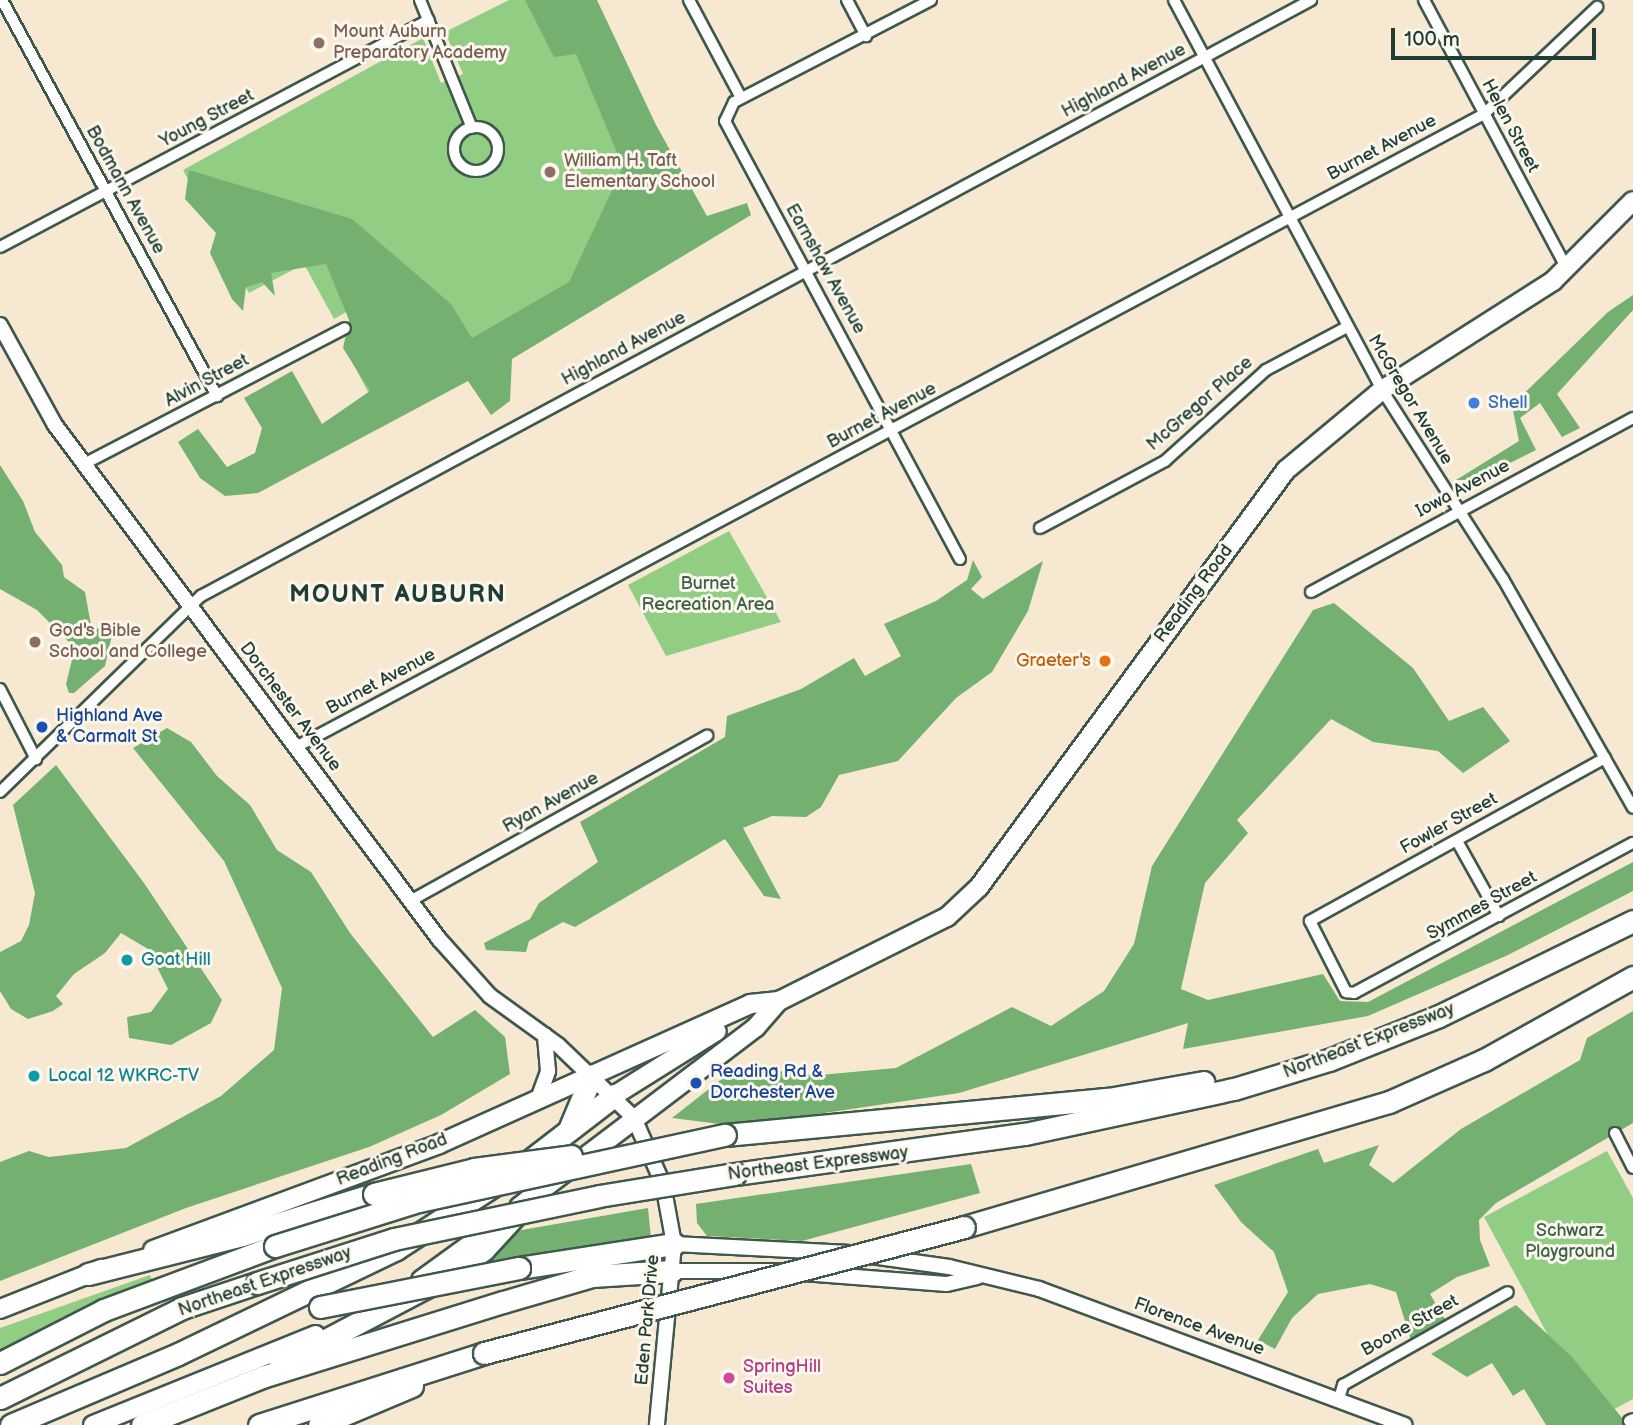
<!DOCTYPE html>
<style>
body{margin:0}
#map{position:relative;width:1633px;height:1425px;overflow:hidden;background:#f6e8d1;font-family:"Balsamiq Sans",sans-serif}
div>[style]{position:absolute}
[style*='--x']{left:calc(var(--x)*1px);top:calc(var(--y)*1px);width:calc(var(--w)*1px);rotate:calc(var(--a)*1deg)}
.green>*{inset:0;background:#91ce83}
.forest>*{inset:0;background:#74b171}
.roads{filter:drop-shadow(2px 0 #3f574c) drop-shadow(-2px 0 #3f574c) drop-shadow(0 2px #3f574c) drop-shadow(0 -2px #3f574c)}
.minor>*{height:10px;margin:-5px;padding:0 5px;transform-origin:5px;border-radius:5px;background:#fff}
.minor>.ring{margin:-5px;padding:0;box-sizing:content-box;background:none;border:10px solid #fff;border-radius:50%}
.tertiary>*{height:14px;margin:-7px;padding:0 7px;transform-origin:7px;border-radius:7px;background:#fff}
.primary>*{height:18px;margin:-9px;padding:0 9px;transform-origin:9px;border-radius:9px;background:#fff}
.motorway>*{height:21px;margin:-10.5px;padding:0 10.5px;transform-origin:10.5px;border-radius:10.5px;background:#fff}
.bridges{filter:drop-shadow(2px 0 #3f574c) drop-shadow(-2px 0 #3f574c) drop-shadow(0 2px #3f574c) drop-shadow(0 -2px #3f574c)}
.motorway-bridge>*{height:21px;margin:-10.5px;padding:0 10.5px;transform-origin:10.5px;border-radius:10.5px;background:#fff}
.dots>*{width:19px;height:19px;translate:-50% -50%;box-sizing:border-box;border:4px solid #fbf7ec;border-radius:50%}
span{translate:-50% -50%;white-space:nowrap;text-align:center;line-height:1.15;-webkit-text-stroke:6px #fbf7ec;paint-order:stroke}
.education-label{font-size:18px;color:#785e54}
.left{translate:0 -50%;text-align:left}
.street-label{font-size:18px;color:#1f3d34}
.shop-label{font-size:18px;color:#366cbe}
.park-label{font-size:18px;color:#3c6148}
.food-label{font-size:18px;color:#c56008}
.right{translate:-100% -50%;text-align:right}
.transit-label{font-size:18px;color:#164399}
.culture-label{font-size:18px;color:#0d838f}
.hotel-label{font-size:18px;color:#b23c85}
.district-label{font-size:24px;color:#1f3d34;font-weight:700;letter-spacing:2px}
.scale{position:absolute;left:1391px;top:28px;width:205px;height:32px;box-sizing:border-box;border:4px solid #1f3d34;border-top:0;padding-left:9px;font-size:21px;line-height:24px;white-space:nowrap;color:#1f3d34;-webkit-text-stroke:5px #fbf7ec;paint-order:stroke}
</style>
<div id="map">
<div class="green">
<div style="clip-path:polygon(509px 0,561px 0,682px 234px,373px 401px,344px 347px,403px 279px,334px 319px,304px 264px,249px 293px,183px 170px,423px 38px,441px 83px,463px 74px,445px 32px)"></div>
<div style="clip-path:polygon(729px 531px,781px 622px,666px 656px,628px 585px)"></div>
<div style="clip-path:polygon(1607px 1151px,1633px 1198px,1633px 1399px,1594px 1420px,1484px 1217px)"></div>
<div style="clip-path:polygon(150px 1275px,152px 1280px,0 1351px,0 1328px)"></div>
</div>
<div class="forest">
<div style="clip-path:polygon(525px 0,597px 0,656px 125px,707px 216px,747px 203px,751px 215px,512px 359px,510px 401px,491px 415px,468px 381px,258px 493px,225px 496px,200px 478px,178px 442px,198px 429px,227px 467px,255px 453px,262px 428px,244px 398px,292px 371px,322px 424px,370px 391px,343px 348px,349px 320px,326px 264px,271px 273px,275px 296px,262px 282px,246px 287px,243px 311px,232px 299px,210px 253px,216px 233px,185px 199px,189px 170px,352px 219px,451px 304px,472px 338px,569px 282px,623px 167px,576px 54px,554px 57px)"></div>
<div style="clip-path:polygon(1633px 295px,1633px 310px,1557px 394px,1580px 428px,1562px 437px,1540px 403px,1520px 418px,1536px 450px,1476px 480px,1456px 480px,1519px 441px,1512px 405px,1608px 312px)"></div>
<div style="clip-path:polygon(0 465px,23px 501px,35px 532px,62px 565px,64px 577px,85px 592px,91px 625px,112px 635px,105px 666px,74px 693px,69px 693px,66px 684px,74px 652px,70px 643px,37px 610px,0 589px)"></div>
<div style="clip-path:polygon(973px 560px,982px 577px,971px 589px,983px 599px,1043px 561px,1028px 611px,992px 672px,956px 698px,898px 761px,839px 775px,821px 807px,806px 817px,772px 816px,743px 828px,781px 899px,764px 896px,725px 839px,575px 927px,563px 922px,529px 941px,526px 952px,486px 950px,484px 943px,530px 919px,539px 903px,598px 862px,580px 822px,725px 737px,727px 716px,801px 689px,854px 658px,865px 676px,901px 656px,884px 624px,936px 601px,967px 580px)"></div>
<div style="clip-path:polygon(1334px 603px,1413px 668px,1449px 721px,1483px 707px,1510px 741px,1463px 773px,1438px 751px,1373px 742px,1331px 719px,1237px 820px,1248px 833px,1205px 883px,1181px 989px,1208px 1000px,1323px 974px,1340px 1001px,1368px 1002px,1633px 862px,1633px 891px,1508px 955px,1368px 1016px,1183px 1049px,1188px 1023px,959px 1093px,736px 1126px,672px 1118px,737px 1067px,820px 1075px,896px 1068px,1012px 1007px,1051px 1026px,1104px 991px,1134px 944px,1152px 866px,1313px 610px)"></div>
<div style="clip-path:polygon(167px 728px,191px 742px,217px 776px,250px 805px,277px 850px,311px 872px,350px 933px,433px 1037px,475px 1010px,505px 1037px,510px 1074px,441px 1115px,369px 1147px,186px 1208px,0 1281px,0 1162px,29px 1151px,49px 1157px,126px 1148px,221px 1096px,274px 1050px,282px 988px,224px 861px,133px 748px)"></div>
<div style="clip-path:polygon(56px 765px,144px 883px,222px 1000px,211px 1023px,171px 1045px,129px 1038px,127px 1017px,151px 1012px,168px 989px,148px 949px,121px 933px,105px 953px,74px 974px,56px 996px,63px 1004px,53px 1011px,28px 1019px,11px 1009px,0 991px,0 952px,21px 941px,29px 925px,35px 893px,13px 805px)"></div>
<div style="clip-path:polygon(1633px 1011px,1633px 1123px,1496px 1203px,1479px 1220px,1480px 1240px,1490px 1266px,1457px 1277px,1430px 1294px,1448px 1324px,1412px 1344px,1396px 1292px,1370px 1284px,1318px 1294px,1292px 1318px,1275px 1349px,1258px 1340px,1288px 1292px,1274px 1252px,1241px 1222px,1214px 1185px,1318px 1149px,1324px 1163px,1379px 1145px,1369px 1165px,1393px 1183px,1461px 1129px,1580px 1060px,1587px 1038px)"></div>
<div style="clip-path:polygon(971px 1164px,980px 1193px,802px 1241px,707px 1236px,697px 1223px,696px 1204px)"></div>
<div style="clip-path:polygon(648px 1208px,651px 1239px,468px 1268px,510px 1232px)"></div>
<div style="clip-path:polygon(1516px 1305px,1571px 1356px,1628px 1425px,1546px 1425px,1524px 1389px,1513px 1396px,1492px 1363px,1467px 1377px,1431px 1354px)"></div>
</div>
<div class="roads">
<div class="minor">
<div style="--x:2;--y:0;--w:451;--a:61.5"></div>
<div style="--x:420;--y:0;--w:138;--a:67.9"></div>
<div style="--x:689;--y:0;--w:111;--a:62"></div>
<div style="--x:847;--y:0;--w:41;--a:62.2"></div>
<div style="--x:931;--y:0;--w:222;--a:152.6"></div>
<div style="--x:734;--y:102;--w:21;--a:115"></div>
<div style="--x:725;--y:121;--w:497;--a:61.8"></div>
<div style="--x:1174;--y:0;--w:442;--a:61.9"></div>
<div style="--x:1382;--y:390;--w:224;--a:57.4"></div>
<div style="--x:1503;--y:579;--w:263;--a:60.4"></div>
<div style="--x:1424;--y:0;--w:305;--a:62"></div>
<div class="ring" style="left:454px;top:127px;width:34px;height:34px"></div>
<div style="--x:0;--y:247;--w:485;--a:-27.9"></div>
<div style="--x:84;--y:464;--w:294;--a:-27.5"></div>
<div style="--x:1040;--y:528;--w:142;--a:-28.2"></div>
<div style="--x:1165;--y:461;--w:136;--a:-42"></div>
<div style="--x:1266;--y:370;--w:92;--a:-28"></div>
<div style="--x:1311;--y:592;--w:366;--a:-28.4"></div>
<div style="--x:0;--y:689;--w:79;--a:62.8"></div>
<div style="--x:296;--y:747;--w:1346;--a:-28.05"></div>
<div style="--x:1484;--y:114;--w:156;--a:-43.4"></div>
<div style="--x:1605;--y:758;--w:337;--a:151.1"></div>
<div style="--x:1310;--y:921;--w:80;--a:63.1"></div>
<div style="--x:1346;--y:992;--w:8;--a:7"></div>
<div style="--x:1354;--y:993;--w:317;--a:-28.3"></div>
<div style="--x:0;--y:792;--w:281;--a:-44.3"></div>
<div style="--x:201;--y:596;--w:1260;--a:-28.23"></div>
<div style="--x:1457;--y:841;--w:86;--a:60.8"></div>
<div style="--x:412;--y:900;--w:338;--a:-29.1"></div>
<div style="--x:1615;--y:1133;--w:39;--a:63"></div>
<div style="--x:1339;--y:1399;--w:15;--a:-74"></div>
<div style="--x:1343;--y:1385;--w:189;--a:-29.4"></div>
<div style="--x:1629;--y:1421;--w:4;--a:-27"></div>
</div>
<div class="tertiary">
<div style="--x:0;--y:325;--w:114;--a:61.2"></div>
<div style="--x:55;--y:425;--w:642;--a:53.24"></div>
<div style="--x:439;--y:939;--w:76;--a:48.2"></div>
<div style="--x:490;--y:996;--w:84;--a:35.8"></div>
<div style="--x:558;--y:1045;--w:105;--a:43.8"></div>
<div style="--x:634;--y:1118;--w:72;--a:66.3"></div>
<div style="--x:663;--y:1184;--w:61;--a:79.6"></div>
<div style="--x:674;--y:1244;--w:182;--a:95.4"></div>
<div style="--x:538;--y:1099;--w:30;--a:-70"></div>
<div style="--x:548;--y:1071;--w:36;--a:-95"></div>
<div style="--x:674;--y:1244;--w:176;--a:2.9"></div>
<div style="--x:871;--y:1256;--w:79;--a:8"></div>
<div style="--x:949;--y:1267;--w:93;--a:13.7"></div>
<div style="--x:1039;--y:1289;--w:390;--a:20.4"></div>
<div style="--x:672;--y:1271;--w:104;--a:0"></div>
<div style="--x:803;--y:1273;--w:144;--a:4.4"></div>
<div style="--x:947;--y:1284;--w:31;--a:-13"></div>
</div>
<div class="primary">
<div style="--x:615;--y:1095;--w:120;--a:-32.1"></div>
<div style="--x:519;--y:1207;--w:298;--a:-37.2"></div>
<div style="--x:756;--y:1027;--w:35;--a:-49"></div>
<div style="--x:153;--y:1250;--w:305;--a:-20.3"></div>
<div style="--x:439;--y:1144;--w:341;--a:-24.2"></div>
<div style="--x:750;--y:1004;--w:29;--a:-6"></div>
<div style="--x:779;--y:1001;--w:188;--a:-26.6"></div>
<div style="--x:947;--y:917;--w:44;--a:-43.2"></div>
<div style="--x:979;--y:887;--w:518;--a:-53.64"></div>
<div style="--x:1286;--y:470;--w:125;--a:-39.8"></div>
<div style="--x:1382;--y:390;--w:203;--a:-32.5"></div>
<div style="--x:1553;--y:281;--w:113;--a:-45"></div>
<div style="--x:421;--y:1280;--w:94;--a:-35.9"></div>
<div style="--x:0;--y:1309;--w:109;--a:-21.6"></div>
<div style="--x:93;--y:1425;--w:240;--a:-22"></div>
</div>
<div class="motorway">
<div style="--x:570;--y:1127;--w:56;--a:-67.1"></div>
<div style="--x:725;--y:1135;--w:385;--a:-5.4"></div>
<div style="--x:1108;--y:1099;--w:97;--a:-10.1"></div>
<div style="--x:524;--y:1165;--w:115;--a:-37.6"></div>
<div style="--x:735;--y:1174;--w:293;--a:-7.9"></div>
<div style="--x:1025;--y:1134;--w:214;--a:-12.2"></div>
<div style="--x:1234;--y:1089;--w:99;--a:-17"></div>
<div style="--x:1329;--y:1060;--w:118;--a:-21.8"></div>
<div style="--x:1439;--y:1016;--w:216;--a:-26.1"></div>
<div style="--x:964;--y:1227;--w:443;--a:-16.4"></div>
<div style="--x:1389;--y:1102;--w:104;--a:-23.9"></div>
<div style="--x:1484;--y:1060;--w:171;--a:-29.1"></div>
<div style="--x:519;--y:1268;--w:157;--a:-8.8"></div>
<div style="--x:88;--y:1274;--w:159;--a:-14.2"></div>
<div style="--x:242;--y:1235;--w:138;--a:-17.3"></div>
<div style="--x:0;--y:1363;--w:117;--a:-27"></div>
<div style="--x:104;--y:1310;--w:183;--a:-20.5"></div>
<div style="--x:280;--y:1364;--w:189;--a:-27.8"></div>
<div style="--x:447;--y:1276;--w:46;--a:-36.1"></div>
<div style="--x:484;--y:1249;--w:67;--a:-47.4"></div>
<div style="--x:0;--y:1398;--w:203;--a:-26.3"></div>
<div style="--x:182;--y:1308;--w:79;--a:-18.4"></div>
<div style="--x:11;--y:1425;--w:181;--a:-23"></div>
<div style="--x:178;--y:1354;--w:242;--a:-25.7"></div>
<div style="--x:396;--y:1249;--w:117;--a:-33.1"></div>
<div style="--x:142;--y:1425;--w:129;--a:-21.8"></div>
<div style="--x:262;--y:1377;--w:252;--a:-17.3"></div>
<div style="--x:503;--y:1302;--w:93;--a:-16.3"></div>
<div style="--x:592;--y:1276;--w:80;--a:-3.6"></div>
<div style="--x:259;--y:1425;--w:236;--a:-17.7"></div>
<div style="--x:319;--y:1425;--w:101;--a:-22.8"></div>
</div>
</div>
<div class="bridges">
<div class="motorway-bridge">
<div style="--x:374;--y:1194;--w:103;--a:-14"></div>
<div style="--x:474;--y:1169;--w:98;--a:-7.6"></div>
<div style="--x:275;--y:1246;--w:151;--a:-17.4"></div>
<div style="--x:419;--y:1201;--w:313;--a:-12.2"></div>
<div style="--x:257;--y:1283;--w:144;--a:-17.8"></div>
<div style="--x:394;--y:1239;--w:209;--a:-11.8"></div>
<div style="--x:599;--y:1196;--w:138;--a:-9.2"></div>
<div style="--x:320;--y:1307;--w:203;--a:-11.1"></div>
<div style="--x:484;--y:1353;--w:496;--a:-14.7"></div>
</div>
</div>
<div class="dots">
<div style="left:319px;top:43px;background:#8d6e63"></div>
<div style="left:550px;top:172px;background:#8d6e63"></div>
<div style="left:1474px;top:403px;background:#3f7fe0"></div>
<div style="left:35px;top:642px;background:#8d6e63"></div>
<div style="left:1105px;top:661px;background:#e8710a"></div>
<div style="left:42px;top:727px;background:#1a4fb4"></div>
<div style="left:127px;top:960px;background:#0f9aa8"></div>
<div style="left:34px;top:1076px;background:#0f9aa8"></div>
<div style="left:696px;top:1083px;background:#1a4fb4"></div>
<div style="left:729px;top:1378px;background:#d1479c"></div>
</div>
<div class="education-label">
<span class="left" style="left:333px;top:43px">Mount Auburn<br>Preparatory Academy</span>
<span class="left" style="left:564px;top:172px">William H. Taft<br>Elementary School</span>
<span class="left" style="left:49px;top:642px">God's Bible<br>School and College</span>
</div>
<div class="street-label">
<span style="left:1124px;top:81px;rotate:-28deg">Highland Avenue</span>
<span style="left:207px;top:119px;rotate:-28deg">Young Street</span>
<span style="left:1510px;top:126px;rotate:62deg">Helen Street</span>
<span style="left:1382px;top:148px;rotate:-28deg">Burnet Avenue</span>
<span style="left:125px;top:190px;rotate:61deg">Bodmann Avenue</span>
<span style="left:825px;top:269px;rotate:61deg">Earnshaw Avenue</span>
<span style="left:624px;top:349px;rotate:-28deg">Highland Avenue</span>
<span style="left:207px;top:381px;rotate:-28deg">Alvin Street</span>
<span style="left:1410px;top:400px;rotate:59deg">McGregor Avenue</span>
<span style="left:1200px;top:404px;rotate:-41deg">McGregor Place</span>
<span style="left:882px;top:416px;rotate:-28deg">Burnet Avenue</span>
<span style="left:1463px;top:489px;rotate:-28deg">Iowa Avenue</span>
<span style="left:1194px;top:594px;rotate:-53deg">Reading Road</span>
<span style="left:381px;top:682px;rotate:-28deg">Burnet Avenue</span>
<span style="left:290px;top:707px;rotate:53deg">Dorchester Avenue</span>
<span style="left:551px;top:803px;rotate:-29deg">Ryan Avenue</span>
<span style="left:1449px;top:824px;rotate:-29deg">Fowler Street</span>
<span style="left:1482px;top:906px;rotate:-29deg">Symmes Street</span>
<span style="left:1369px;top:1041px;rotate:-21deg">Northeast Expressway</span>
<span style="left:392px;top:1160px;rotate:-21deg">Reading Road</span>
<span style="left:818px;top:1164px;rotate:-7deg">Northeast Expressway</span>
<span style="left:265px;top:1282px;rotate:-19deg">Northeast Expressway</span>
<span style="left:648px;top:1320px;rotate:-85deg">Eden Park Drive</span>
<span style="left:1410px;top:1326px;rotate:-29deg">Boone Street</span>
<span style="left:1199px;top:1327px;rotate:20deg">Florence Avenue</span>
</div>
<div class="shop-label">
<span class="left" style="left:1488px;top:403px">Shell</span>
</div>
<div class="park-label">
<span style="left:708px;top:595px">Burnet<br>Recreation Area</span>
<span style="left:1570px;top:1242px">Schwarz<br>Playground</span>
</div>
<div class="food-label">
<span class="right" style="left:1091px;top:661px">Graeter's</span>
</div>
<div class="transit-label">
<span class="left" style="left:56px;top:727px">Highland Ave<br>&amp; Carmalt St</span>
<span class="left" style="left:710px;top:1083px">Reading Rd &amp;<br>Dorchester Ave</span>
</div>
<div class="culture-label">
<span class="left" style="left:141px;top:960px">Goat Hill</span>
<span class="left" style="left:48px;top:1076px">Local 12 WKRC-TV</span>
</div>
<div class="hotel-label">
<span class="left" style="left:743px;top:1378px">SpringHill<br>Suites</span>
</div>
<div class="district-label">
<span style="left:398px;top:595px">MOUNT AUBURN</span>
</div>
<div class="scale">100 m</div>
</div>
